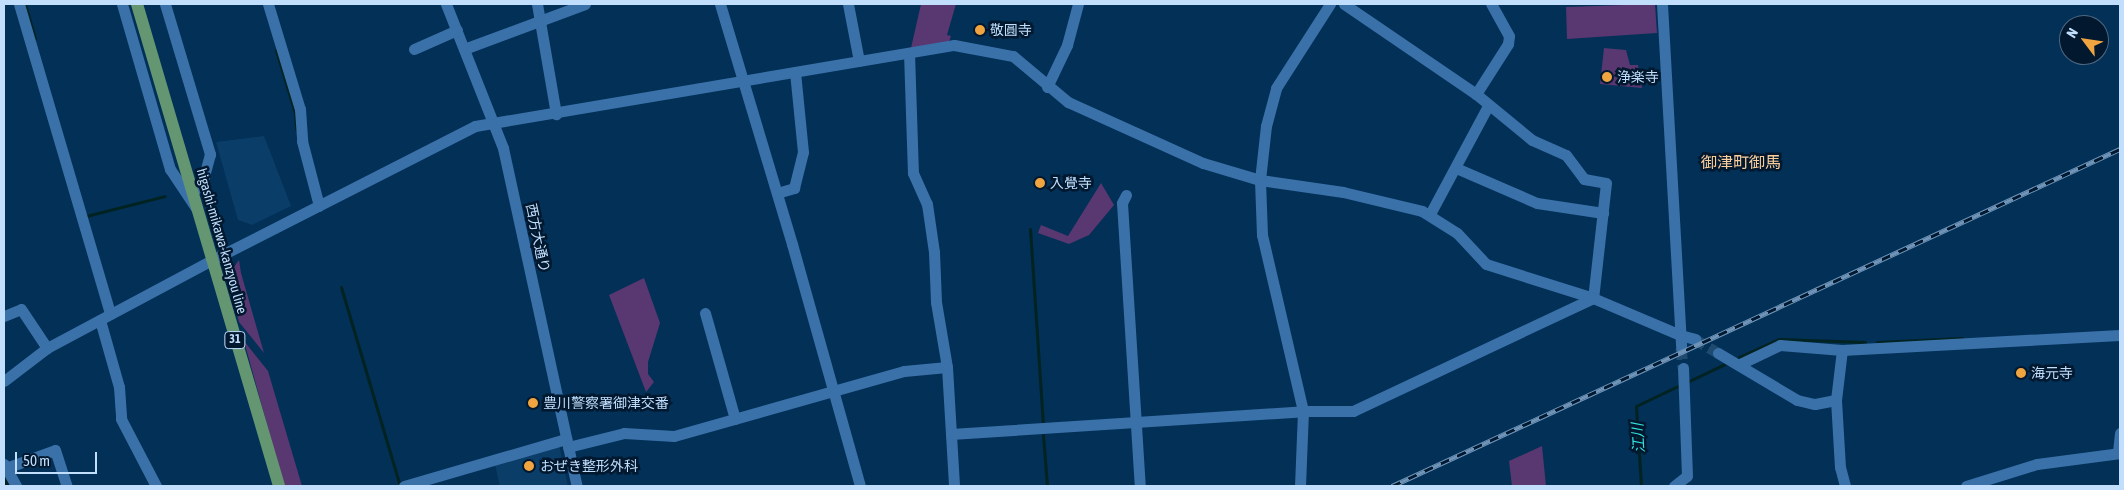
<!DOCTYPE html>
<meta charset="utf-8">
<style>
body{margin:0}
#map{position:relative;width:2124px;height:490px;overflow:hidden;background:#023057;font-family:"Asap Condensed","Noto Sans JP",sans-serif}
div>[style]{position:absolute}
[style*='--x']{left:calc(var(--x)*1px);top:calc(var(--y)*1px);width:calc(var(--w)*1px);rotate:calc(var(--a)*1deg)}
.built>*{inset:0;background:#0a3d68}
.green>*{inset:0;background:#593770}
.stream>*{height:3px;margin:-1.5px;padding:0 1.5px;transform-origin:1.5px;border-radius:1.5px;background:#002321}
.river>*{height:20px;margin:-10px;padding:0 10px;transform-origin:10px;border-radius:10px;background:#002321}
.minor-tunnel>*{height:11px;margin-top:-5.5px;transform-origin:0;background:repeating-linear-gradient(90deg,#1f4a70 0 11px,transparent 0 16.5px)}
.minor>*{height:11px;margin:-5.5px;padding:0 5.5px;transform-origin:5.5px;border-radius:5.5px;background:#3a71a9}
.major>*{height:12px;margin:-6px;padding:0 6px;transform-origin:6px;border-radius:6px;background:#659672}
.rail>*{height:5px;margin-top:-2.5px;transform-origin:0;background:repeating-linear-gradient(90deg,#02182e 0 9px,#7195b8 0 18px);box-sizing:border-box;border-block:1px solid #7195b8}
.dots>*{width:14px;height:14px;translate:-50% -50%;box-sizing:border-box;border:2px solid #02182e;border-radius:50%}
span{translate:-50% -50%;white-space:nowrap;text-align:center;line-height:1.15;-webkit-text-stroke:5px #02182e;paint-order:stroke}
.shield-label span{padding:1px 4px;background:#02182e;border:1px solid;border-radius:4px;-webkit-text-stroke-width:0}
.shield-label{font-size:12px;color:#c1defd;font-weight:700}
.poi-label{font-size:14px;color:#c1defd}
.left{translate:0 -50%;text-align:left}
.street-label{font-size:14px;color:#c1defd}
.water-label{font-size:15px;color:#32e6df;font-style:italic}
.quarter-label{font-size:16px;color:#f9ce9d}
.frame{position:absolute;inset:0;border:5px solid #c1defd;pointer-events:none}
.north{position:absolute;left:2059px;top:15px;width:50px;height:50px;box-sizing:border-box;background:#02182e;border:1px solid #4e6781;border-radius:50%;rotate:301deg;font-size:14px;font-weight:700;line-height:20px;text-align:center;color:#c1defd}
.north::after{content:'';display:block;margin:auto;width:18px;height:22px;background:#f1a540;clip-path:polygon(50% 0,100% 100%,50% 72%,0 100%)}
.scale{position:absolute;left:15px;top:452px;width:82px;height:22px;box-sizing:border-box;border:2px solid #c1defd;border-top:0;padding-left:6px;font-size:15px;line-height:18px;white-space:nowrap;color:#c1defd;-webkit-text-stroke:4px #02182e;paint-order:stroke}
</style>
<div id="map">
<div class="built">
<div style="clip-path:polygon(264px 136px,291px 206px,252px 225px,238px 220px,216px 142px)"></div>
<div style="clip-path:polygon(559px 445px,568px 486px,500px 486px,495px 465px)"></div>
</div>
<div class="green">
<div style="clip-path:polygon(921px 4px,956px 4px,947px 35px,951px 36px,949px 42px,911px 48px)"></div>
<div style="clip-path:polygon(1655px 4px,1657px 33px,1567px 39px,1566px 7px)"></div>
<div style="clip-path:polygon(1604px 48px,1626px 50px,1630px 65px,1638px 65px,1642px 88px,1600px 84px)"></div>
<div style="clip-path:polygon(1101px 183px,1114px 205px,1089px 235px,1069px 244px,1038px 233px,1041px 225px,1068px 236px)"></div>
<div style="clip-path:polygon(239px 260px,241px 273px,264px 353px,239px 322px,227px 277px)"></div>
<div style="clip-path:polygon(644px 278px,660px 323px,648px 362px,648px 374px,654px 382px,646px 392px,609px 295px)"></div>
<div style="clip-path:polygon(244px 341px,268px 371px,302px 486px,284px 486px)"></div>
<div style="clip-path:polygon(1542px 446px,1546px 486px,1512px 486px,1509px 461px)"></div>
</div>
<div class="stream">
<div style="--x:25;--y:4;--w:36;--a:74"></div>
<div style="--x:276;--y:50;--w:66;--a:73.2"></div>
<div style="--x:295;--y:113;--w:16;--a:86"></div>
<div style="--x:86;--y:216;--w:81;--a:-14.2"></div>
<div style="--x:1030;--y:229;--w:195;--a:86.2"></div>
<div style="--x:341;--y:287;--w:204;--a:73.5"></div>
<div style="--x:1877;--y:342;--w:85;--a:-2.7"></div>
<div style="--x:1739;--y:357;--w:44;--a:-24.2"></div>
<div style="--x:1779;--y:339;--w:86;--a:2"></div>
<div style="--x:1687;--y:382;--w:44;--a:-25.4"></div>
<div style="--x:1043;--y:435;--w:51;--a:85.5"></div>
<div style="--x:1641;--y:486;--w:80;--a:-93.6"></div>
<div style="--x:1636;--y:406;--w:47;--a:-25.5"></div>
</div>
<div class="river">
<div style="--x:4;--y:480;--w:7;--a:56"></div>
</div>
<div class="minor-tunnel">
<div style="--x:1695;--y:339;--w:27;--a:31"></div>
<div style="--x:1681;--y:348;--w:20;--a:84"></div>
</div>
<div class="minor">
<div style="--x:19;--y:4;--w:323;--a:73.6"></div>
<div style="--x:122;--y:4;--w:172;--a:73.8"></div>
<div style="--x:170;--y:169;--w:47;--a:56.3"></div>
<div style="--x:165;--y:4;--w:157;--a:73.3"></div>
<div style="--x:210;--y:154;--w:24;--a:105"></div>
<div style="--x:204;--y:177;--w:19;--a:125"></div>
<div style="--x:268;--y:4;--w:110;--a:73.1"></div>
<div style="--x:300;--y:109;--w:32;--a:86"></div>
<div style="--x:302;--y:141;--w:67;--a:75.3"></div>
<div style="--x:446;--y:4;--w:155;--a:68.4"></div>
<div style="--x:503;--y:148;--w:346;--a:77.7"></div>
<div style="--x:537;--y:4;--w:112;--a:80.2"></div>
<div style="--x:720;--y:4;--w:251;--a:73.3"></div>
<div style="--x:792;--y:244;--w:251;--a:74.3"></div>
<div style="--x:848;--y:4;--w:58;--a:79.1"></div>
<div style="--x:1344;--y:4;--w:160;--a:34.3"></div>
<div style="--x:1476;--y:94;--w:72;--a:39.4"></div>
<div style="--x:1532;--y:140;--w:37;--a:24"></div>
<div style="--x:1566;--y:155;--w:30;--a:53"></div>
<div style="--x:1584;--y:179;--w:22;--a:10"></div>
<div style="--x:1606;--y:183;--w:116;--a:96.4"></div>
<div style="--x:1662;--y:4;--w:345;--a:86.8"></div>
<div style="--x:414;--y:49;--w:47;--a:-23.8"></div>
<div style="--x:464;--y:49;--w:129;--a:-20.4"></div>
<div style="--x:909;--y:53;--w:120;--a:88.1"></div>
<div style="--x:913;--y:173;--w:34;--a:66"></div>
<div style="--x:927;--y:204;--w:49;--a:81.7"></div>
<div style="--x:934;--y:252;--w:50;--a:87.7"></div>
<div style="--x:936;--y:302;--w:66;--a:80.4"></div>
<div style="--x:947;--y:367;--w:119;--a:86.6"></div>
<div style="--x:1047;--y:87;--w:47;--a:-64.5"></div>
<div style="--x:1067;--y:45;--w:42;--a:-75"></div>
<div style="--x:1476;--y:94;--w:59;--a:-57.4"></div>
<div style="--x:1508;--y:44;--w:8;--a:-83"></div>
<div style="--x:1509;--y:36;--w:37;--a:-119"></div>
<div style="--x:1456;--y:168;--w:88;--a:23.4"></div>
<div style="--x:1537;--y:203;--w:67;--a:8.6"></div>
<div style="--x:777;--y:193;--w:18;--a:-16"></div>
<div style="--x:794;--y:188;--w:37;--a:-76"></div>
<div style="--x:803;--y:152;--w:80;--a:-95.7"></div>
<div style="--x:1126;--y:195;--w:9;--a:117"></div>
<div style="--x:1122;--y:203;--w:284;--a:86.4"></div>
<div style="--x:1430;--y:214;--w:123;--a:-61.8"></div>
<div style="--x:705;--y:313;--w:110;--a:74.2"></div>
<div style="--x:4;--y:316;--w:18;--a:-22"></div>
<div style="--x:21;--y:309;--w:47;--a:56.3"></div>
<div style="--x:100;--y:320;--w:70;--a:74.2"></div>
<div style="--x:119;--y:387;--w:32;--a:86"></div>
<div style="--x:121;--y:419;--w:76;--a:62.4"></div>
<div style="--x:1718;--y:353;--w:92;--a:30.7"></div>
<div style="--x:1797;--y:400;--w:18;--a:13"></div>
<div style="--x:1815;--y:404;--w:21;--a:-11"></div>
<div style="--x:1836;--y:400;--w:67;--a:86.6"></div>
<div style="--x:1840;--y:467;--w:20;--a:75"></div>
<div style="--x:1740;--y:364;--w:44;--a:-25.4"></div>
<div style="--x:1780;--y:345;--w:62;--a:4.6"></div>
<div style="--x:1842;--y:350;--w:278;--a:-3.1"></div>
<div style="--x:4;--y:381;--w:54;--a:-37.5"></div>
<div style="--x:47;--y:348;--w:189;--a:-28.1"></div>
<div style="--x:214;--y:259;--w:293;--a:-27"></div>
<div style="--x:475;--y:126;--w:486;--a:-9.6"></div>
<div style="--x:954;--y:45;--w:60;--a:10.6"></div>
<div style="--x:1013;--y:56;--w:72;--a:39.9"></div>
<div style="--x:1068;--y:102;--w:148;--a:24.3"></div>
<div style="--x:1203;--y:163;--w:59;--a:16.6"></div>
<div style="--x:1260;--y:180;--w:84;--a:8.2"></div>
<div style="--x:1343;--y:192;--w:81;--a:13.5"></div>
<div style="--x:1422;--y:211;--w:41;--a:32.2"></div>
<div style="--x:1457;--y:233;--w:42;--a:46.9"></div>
<div style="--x:1486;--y:264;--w:112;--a:17.6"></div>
<div style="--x:1593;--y:298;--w:95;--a:23"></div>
<div style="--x:1680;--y:335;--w:16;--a:15"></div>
<div style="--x:1836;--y:400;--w:50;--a:-83.2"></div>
<div style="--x:951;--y:434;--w:353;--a:-3.7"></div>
<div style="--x:1303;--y:411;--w:50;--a:0"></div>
<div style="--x:1353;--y:411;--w:265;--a:-25.2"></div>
<div style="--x:568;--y:447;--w:58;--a:-14"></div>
<div style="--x:624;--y:433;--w:50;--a:3.4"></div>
<div style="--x:674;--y:436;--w:239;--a:-15.8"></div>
<div style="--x:904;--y:371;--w:43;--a:-5.3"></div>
<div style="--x:2118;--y:452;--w:19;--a:-84"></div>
<div style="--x:4;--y:464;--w:25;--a:61"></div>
<div style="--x:6;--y:468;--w:52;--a:-20.2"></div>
<div style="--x:55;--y:450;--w:38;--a:72"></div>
<div style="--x:404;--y:486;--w:169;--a:-16.2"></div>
<div style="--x:1300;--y:486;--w:75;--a:-87.7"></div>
<div style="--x:1303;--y:411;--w:181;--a:-103.1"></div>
<div style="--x:1262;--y:235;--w:55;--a:-92.1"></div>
<div style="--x:1260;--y:180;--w:54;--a:-83.7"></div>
<div style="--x:1266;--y:126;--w:39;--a:-75"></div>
<div style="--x:1276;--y:88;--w:100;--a:-57.3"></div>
<div style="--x:1674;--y:486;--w:16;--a:-38"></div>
<div style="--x:1687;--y:476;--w:108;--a:-92.1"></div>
<div style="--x:1966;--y:486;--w:74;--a:-17.2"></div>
<div style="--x:2037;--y:464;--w:84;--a:-7.5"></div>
</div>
<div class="major">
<div style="--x:137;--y:4;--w:502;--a:73.58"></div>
</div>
<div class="rail">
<div style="--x:1392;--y:486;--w:802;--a:-24.84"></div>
</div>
<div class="dots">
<div style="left:980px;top:30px;background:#f1a540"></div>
<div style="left:1607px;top:77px;background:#f1a540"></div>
<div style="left:1040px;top:183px;background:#f1a540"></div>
<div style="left:2021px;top:373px;background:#f1a540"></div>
<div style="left:533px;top:403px;background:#f1a540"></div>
<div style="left:529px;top:466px;background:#f1a540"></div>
</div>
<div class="shield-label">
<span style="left:235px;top:340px">31</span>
</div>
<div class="poi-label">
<span class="left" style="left:990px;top:30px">敬圓寺</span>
<span class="left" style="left:1617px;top:77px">浄楽寺</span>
<span class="left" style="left:1050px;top:183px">入覺寺</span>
<span class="left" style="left:2031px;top:373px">海元寺</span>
<span class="left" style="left:543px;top:403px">豊川警察署御津交番</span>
<span class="left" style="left:540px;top:466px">おぜき整形外科</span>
</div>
<div class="street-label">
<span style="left:538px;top:238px;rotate:78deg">西方大通り</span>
<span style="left:222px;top:241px;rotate:74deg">higashi-mikawa-kanzyou line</span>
</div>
<div class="water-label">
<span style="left:1638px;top:438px;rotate:-93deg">江川</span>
</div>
<div class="quarter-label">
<span style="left:1741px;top:162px">御津町御馬</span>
</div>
<div class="frame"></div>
<div class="north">N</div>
<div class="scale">50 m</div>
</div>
